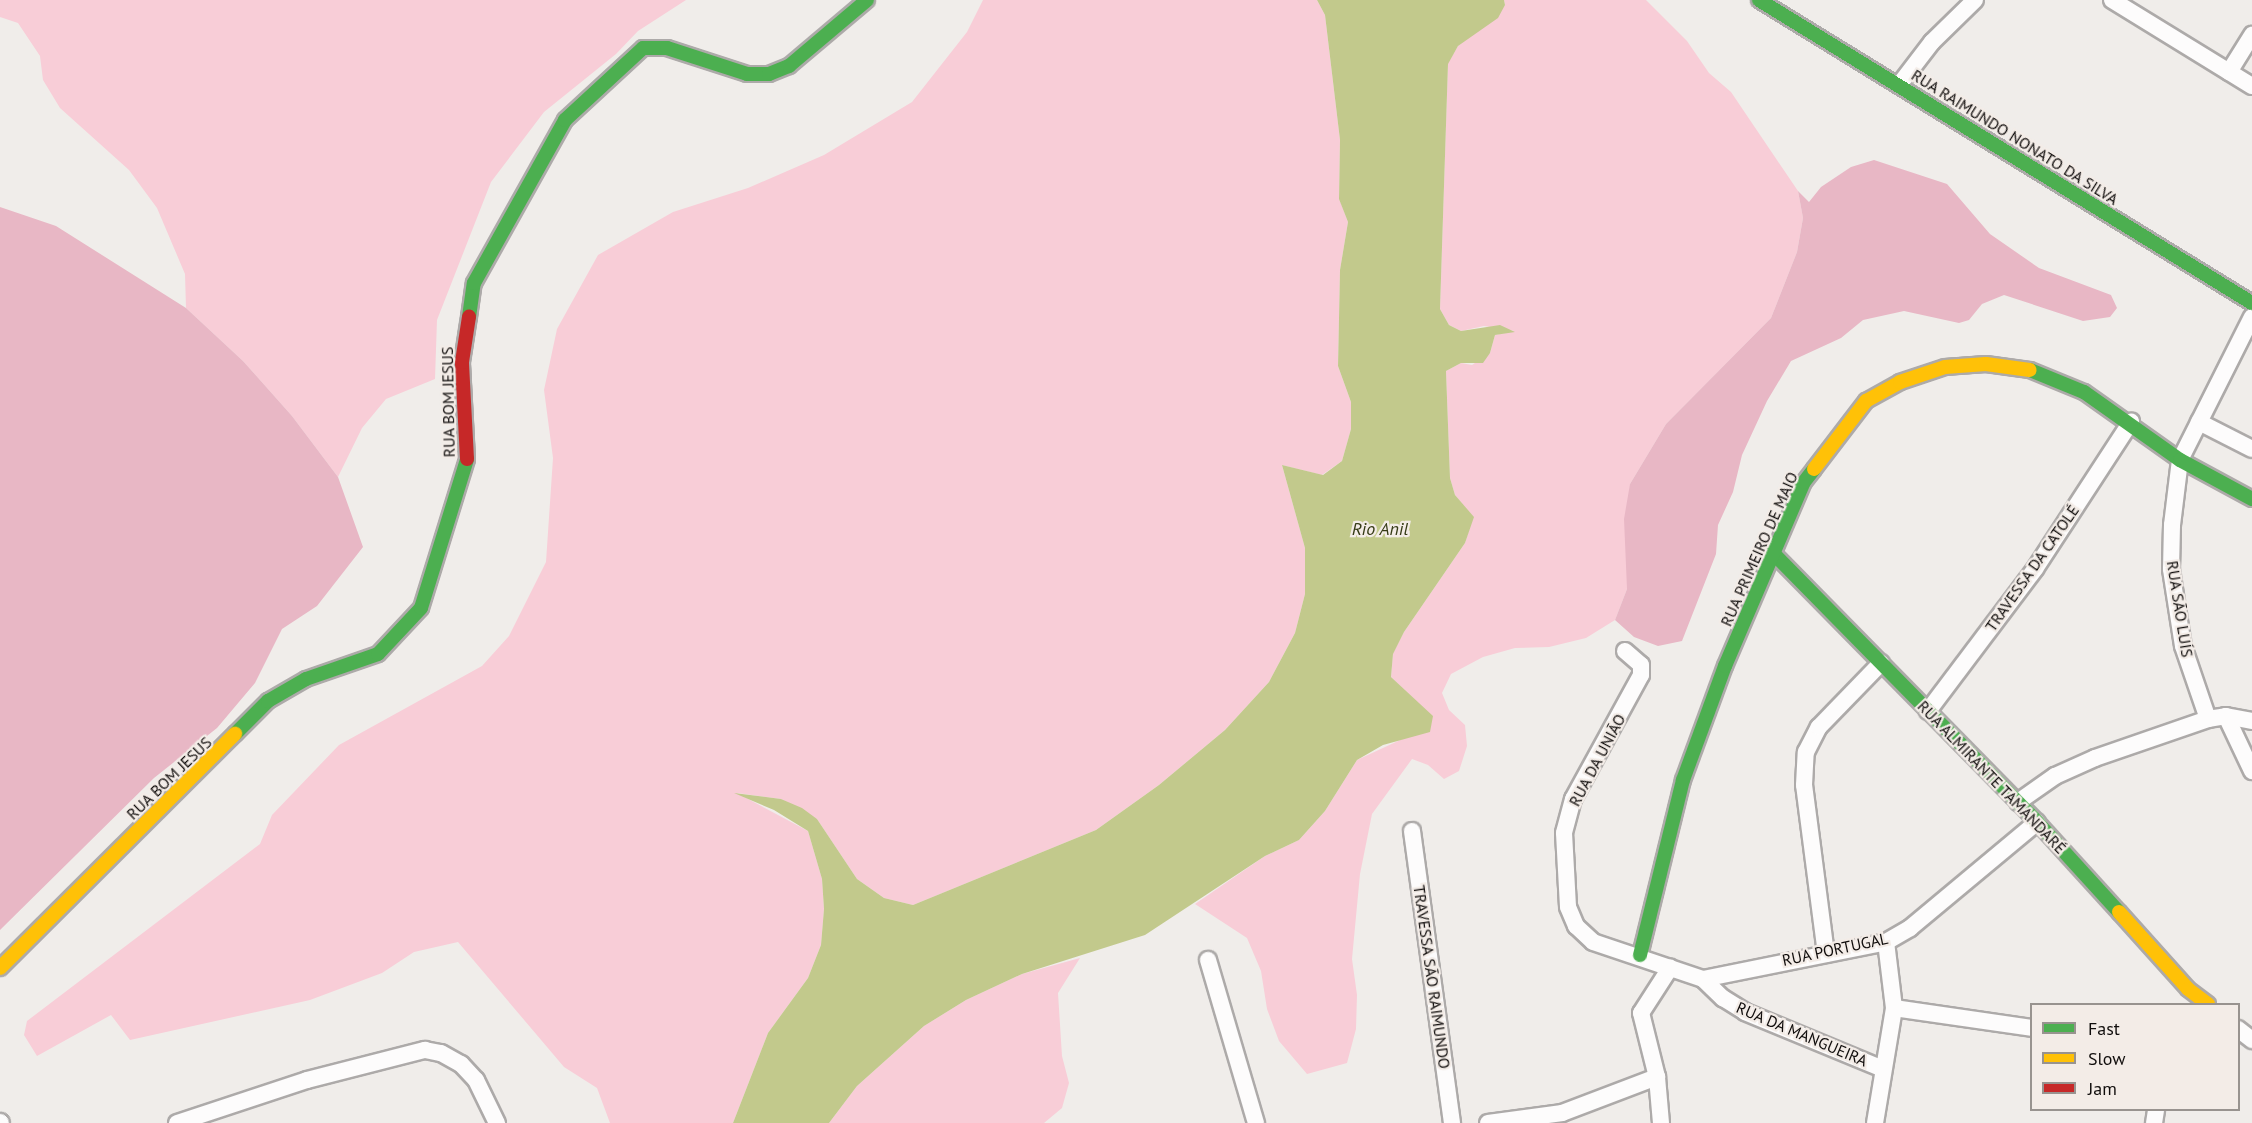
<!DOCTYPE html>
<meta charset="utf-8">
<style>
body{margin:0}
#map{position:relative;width:2252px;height:1123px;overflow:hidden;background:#f0edea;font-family:"PT Sans",sans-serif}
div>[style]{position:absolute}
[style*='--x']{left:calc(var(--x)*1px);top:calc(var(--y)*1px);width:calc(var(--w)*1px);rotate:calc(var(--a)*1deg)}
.green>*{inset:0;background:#f8cdd7}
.forest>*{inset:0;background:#e8b7c5}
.water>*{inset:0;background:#c2c98c}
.roads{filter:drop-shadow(2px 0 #adaaa9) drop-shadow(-2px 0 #adaaa9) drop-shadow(0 2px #adaaa9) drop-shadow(0 -2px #adaaa9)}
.street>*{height:16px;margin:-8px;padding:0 8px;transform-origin:8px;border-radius:8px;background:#fdfcfc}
.fast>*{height:14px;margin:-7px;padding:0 7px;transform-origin:7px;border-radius:7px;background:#4caf50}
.slow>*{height:14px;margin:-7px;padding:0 7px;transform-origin:7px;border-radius:7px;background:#ffc107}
.jam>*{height:14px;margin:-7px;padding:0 7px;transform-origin:7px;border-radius:7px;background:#c62828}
span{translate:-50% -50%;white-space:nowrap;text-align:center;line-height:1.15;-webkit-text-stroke:4.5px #f3ece7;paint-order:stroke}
.street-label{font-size:16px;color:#100d0c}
.water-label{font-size:18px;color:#363b16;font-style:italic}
.legend{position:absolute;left:2030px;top:1003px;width:210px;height:108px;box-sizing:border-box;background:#f3ece7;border:2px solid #98938f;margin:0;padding:8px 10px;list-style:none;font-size:18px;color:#100d0c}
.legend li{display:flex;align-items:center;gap:12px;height:30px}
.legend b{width:30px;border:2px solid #98938f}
</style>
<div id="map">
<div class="green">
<div style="clip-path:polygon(0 0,686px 0,638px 31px,616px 54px,544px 112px,491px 182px,437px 320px,435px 379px,386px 399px,362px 428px,338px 477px,292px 416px,243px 361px,186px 308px,185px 274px,157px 208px,129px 170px,60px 108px,43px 80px,40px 56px,18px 23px,0 17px)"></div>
<div style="clip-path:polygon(983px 0,1317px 0,1325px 15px,1340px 140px,1339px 198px,1348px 222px,1340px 270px,1338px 366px,1351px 402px,1351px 429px,1342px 461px,1322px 475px,1282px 465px,1305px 548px,1305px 594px,1295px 633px,1269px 682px,1225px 730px,1159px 785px,1096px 830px,913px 905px,884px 898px,857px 879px,817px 819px,781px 799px,737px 793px,808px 831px,822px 879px,824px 909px,821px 945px,808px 978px,768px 1033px,733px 1123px,610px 1123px,597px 1088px,564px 1067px,458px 942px,414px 952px,382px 973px,310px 1000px,130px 1040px,111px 1015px,37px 1056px,24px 1035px,27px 1021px,260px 844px,272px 815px,339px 745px,482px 666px,509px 636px,546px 562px,553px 458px,544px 390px,557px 329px,598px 255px,673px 212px,748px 188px,824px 155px,912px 102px,967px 32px)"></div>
<div style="clip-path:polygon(1504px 0,1646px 0,1687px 41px,1709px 73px,1731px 92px,1798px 191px,1803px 218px,1797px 252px,1771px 318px,1666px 424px,1630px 484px,1627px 589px,1615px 620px,1586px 638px,1549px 647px,1515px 648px,1483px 657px,1451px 674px,1442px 693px,1449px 710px,1465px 725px,1467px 746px,1459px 771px,1444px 779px,1428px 765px,1412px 759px,1372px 814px,1360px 874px,1352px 959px,1357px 995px,1356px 1029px,1347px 1063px,1307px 1074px,1279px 1041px,1267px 1009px,1261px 971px,1247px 938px,1195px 904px,1265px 856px,1299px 840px,1325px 811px,1357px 760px,1411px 735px,1432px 716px,1391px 677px,1393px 653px,1404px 632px,1465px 543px,1473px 517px,1455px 495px,1450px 478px,1446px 371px,1461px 363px,1472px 365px,1490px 353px,1495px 335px,1514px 331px,1484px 326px,1461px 331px,1449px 325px,1440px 309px,1448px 63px,1458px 46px,1505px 5px)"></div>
<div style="clip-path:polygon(1080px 958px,1058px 993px,1062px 1056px,1069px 1083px,1062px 1108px,1044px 1123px,829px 1123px,857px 1086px,924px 1026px,966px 1000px,1022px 974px)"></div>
</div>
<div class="forest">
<div style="clip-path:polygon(1874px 160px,1947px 184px,1990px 234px,2039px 268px,2111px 295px,2117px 308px,2110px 317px,2083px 321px,2004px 295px,1982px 304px,1969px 320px,1959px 323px,1904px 311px,1863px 320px,1841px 338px,1791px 361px,1767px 401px,1742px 455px,1733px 492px,1718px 525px,1716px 554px,1682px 641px,1658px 646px,1634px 637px,1615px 620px,1627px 589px,1624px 519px,1630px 484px,1666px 424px,1771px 318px,1797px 252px,1803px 218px,1798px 191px,1809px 202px,1821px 187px,1851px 167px)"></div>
<div style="clip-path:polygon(0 207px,56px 226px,186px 308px,243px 361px,292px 416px,338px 477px,363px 547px,317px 606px,282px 629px,255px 683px,217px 728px,154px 778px,0 930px)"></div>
</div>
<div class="water">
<div style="clip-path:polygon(1317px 0,1504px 0,1505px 5px,1498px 18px,1458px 46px,1448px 64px,1440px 309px,1449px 325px,1461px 331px,1500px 325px,1515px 332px,1495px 335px,1490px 353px,1483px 363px,1461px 363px,1446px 371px,1450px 478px,1455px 495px,1474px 517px,1465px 543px,1404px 632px,1393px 654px,1391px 677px,1433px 716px,1430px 732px,1383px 745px,1357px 760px,1325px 811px,1299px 840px,1265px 856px,1145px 935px,1022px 974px,966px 1000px,924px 1026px,857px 1086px,829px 1123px,733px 1123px,768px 1033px,808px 978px,821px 945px,824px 909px,822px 879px,808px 831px,774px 810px,734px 793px,781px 799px,802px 808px,817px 819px,857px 879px,884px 898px,913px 905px,1096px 830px,1159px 785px,1225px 730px,1269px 682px,1295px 633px,1305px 594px,1305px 548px,1282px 465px,1323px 475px,1342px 461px,1351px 429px,1351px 402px,1338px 366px,1340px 270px,1348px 222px,1339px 199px,1340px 140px,1325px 15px)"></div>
</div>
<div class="roads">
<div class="street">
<div style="--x:2112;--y:0;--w:164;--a:31.6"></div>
<div style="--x:2229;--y:72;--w:44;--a:-58.1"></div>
<div style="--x:1899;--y:85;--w:54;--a:-52.5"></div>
<div style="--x:1932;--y:42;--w:60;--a:-44.3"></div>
<div style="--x:2199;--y:422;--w:59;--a:27"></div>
<div style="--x:1625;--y:651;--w:21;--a:41"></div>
<div style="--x:1641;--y:665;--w:10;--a:90"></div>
<div style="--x:1641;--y:675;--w:141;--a:118.7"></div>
<div style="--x:1573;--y:799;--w:35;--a:105"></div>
<div style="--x:1564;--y:833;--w:74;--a:86.9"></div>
<div style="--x:1568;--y:907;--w:21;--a:67"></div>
<div style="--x:1576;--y:926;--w:23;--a:43"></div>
<div style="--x:1593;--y:942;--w:116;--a:18.6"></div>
<div style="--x:1703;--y:979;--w:28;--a:44"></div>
<div style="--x:1723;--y:998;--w:26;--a:32"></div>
<div style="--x:1745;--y:1012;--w:149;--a:22.4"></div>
<div style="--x:1928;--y:711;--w:178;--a:-53"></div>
<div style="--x:2035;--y:569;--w:176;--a:-56.9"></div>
<div style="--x:2226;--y:716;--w:61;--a:64.7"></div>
<div style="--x:2208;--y:719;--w:77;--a:-108.9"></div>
<div style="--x:2183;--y:646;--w:78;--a:-98.9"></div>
<div style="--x:2171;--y:569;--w:44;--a:-88.7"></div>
<div style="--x:2172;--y:525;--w:65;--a:-83"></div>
<div style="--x:2180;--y:460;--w:160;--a:-63.3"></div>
<div style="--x:2018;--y:802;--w:45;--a:-35.1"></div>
<div style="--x:2055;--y:776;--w:44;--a:-24.2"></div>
<div style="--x:2095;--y:758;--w:120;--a:-19"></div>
<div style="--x:2208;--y:719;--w:18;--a:-9"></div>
<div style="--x:2226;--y:716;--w:26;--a:11"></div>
<div style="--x:1412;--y:831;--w:295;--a:82.2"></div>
<div style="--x:1826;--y:954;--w:170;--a:-97.4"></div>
<div style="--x:1804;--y:785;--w:33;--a:-87"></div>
<div style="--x:1806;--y:752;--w:28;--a:-63"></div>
<div style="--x:1819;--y:727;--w:89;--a:-45.9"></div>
<div style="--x:1208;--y:960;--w:170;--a:73.6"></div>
<div style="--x:1703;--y:979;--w:187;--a:-11.4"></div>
<div style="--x:1886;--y:942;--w:28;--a:-30"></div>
<div style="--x:1910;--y:928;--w:165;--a:-39.8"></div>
<div style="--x:1894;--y:1008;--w:139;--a:8.2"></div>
<div style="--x:2238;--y:1029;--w:18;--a:38"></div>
<div style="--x:0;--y:1122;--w:1;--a:45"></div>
<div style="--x:177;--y:1123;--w:137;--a:-18.3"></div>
<div style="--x:307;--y:1080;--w:122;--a:-14.3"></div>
<div style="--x:425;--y:1050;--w:16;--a:11"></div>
<div style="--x:441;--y:1053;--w:23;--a:29"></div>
<div style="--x:461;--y:1064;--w:22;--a:47"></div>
<div style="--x:476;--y:1080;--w:48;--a:64"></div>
<div style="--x:1488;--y:1123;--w:75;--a:-7.7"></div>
<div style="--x:1562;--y:1113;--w:102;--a:-20.8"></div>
<div style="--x:1661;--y:1123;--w:46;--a:-95"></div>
<div style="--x:1657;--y:1077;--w:66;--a:-104"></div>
<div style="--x:1641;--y:1013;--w:54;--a:-57.2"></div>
<div style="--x:1875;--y:1123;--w:117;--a:-80.6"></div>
<div style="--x:1894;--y:1008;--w:66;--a:-96.9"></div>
<div style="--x:2154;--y:1123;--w:13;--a:-81"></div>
</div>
<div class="fast">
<div style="--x:1759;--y:0;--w:579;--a:31.58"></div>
<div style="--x:469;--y:317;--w:34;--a:-82"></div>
<div style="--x:474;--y:283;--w:187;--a:-60.8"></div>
<div style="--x:565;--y:120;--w:106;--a:-42.7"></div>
<div style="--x:643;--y:48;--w:24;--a:0"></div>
<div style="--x:667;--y:48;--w:84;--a:18"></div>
<div style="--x:747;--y:74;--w:22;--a:0"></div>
<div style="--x:769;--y:74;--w:22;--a:-22"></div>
<div style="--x:789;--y:66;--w:102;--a:-40.2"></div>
<div style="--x:2030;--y:370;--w:58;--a:22.2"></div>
<div style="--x:2084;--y:392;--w:118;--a:35.3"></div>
<div style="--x:2180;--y:460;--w:82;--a:28.4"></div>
<div style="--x:1773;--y:553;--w:377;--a:45.5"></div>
<div style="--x:2037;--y:822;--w:122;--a:47.7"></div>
<div style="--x:235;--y:734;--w:47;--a:-45"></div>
<div style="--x:268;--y:701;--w:44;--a:-30.1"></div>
<div style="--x:306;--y:679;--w:76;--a:-19.1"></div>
<div style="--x:378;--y:654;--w:63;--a:-46.9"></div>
<div style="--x:421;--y:608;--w:156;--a:-72.8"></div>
<div style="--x:1640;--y:955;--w:180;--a:-76.2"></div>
<div style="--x:1683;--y:780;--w:121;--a:-69.8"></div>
<div style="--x:1725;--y:666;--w:200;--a:-66.8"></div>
<div style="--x:1804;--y:482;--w:16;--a:-52"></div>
</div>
<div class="slow">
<div style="--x:1814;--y:469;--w:86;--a:-52.6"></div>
<div style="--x:1866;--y:401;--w:39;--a:-29"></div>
<div style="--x:1900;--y:382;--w:47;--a:-18.4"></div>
<div style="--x:1945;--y:367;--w:41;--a:-4.2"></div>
<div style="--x:1986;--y:364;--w:44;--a:7.8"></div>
<div style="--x:2119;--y:912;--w:103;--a:48.1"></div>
<div style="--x:2188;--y:989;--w:25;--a:37"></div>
<div style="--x:0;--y:968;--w:332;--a:-44.9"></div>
</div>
<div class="jam">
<div style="--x:467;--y:459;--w:97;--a:-93"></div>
<div style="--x:462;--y:362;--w:46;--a:-81.2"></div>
</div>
</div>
<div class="street-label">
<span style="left:2015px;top:137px;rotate:32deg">RUA RAIMUNDO NONATO DA SILVA</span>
<span style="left:448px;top:402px;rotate:-91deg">RUA BOM JESUS</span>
<span style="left:1759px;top:549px;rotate:-66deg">RUA PRIMEIRO DE MAIO</span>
<span style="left:2032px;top:568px;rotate:-55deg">TRAVESSA DA CATOLÉ</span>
<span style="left:2180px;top:609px;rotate:81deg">RUA SÃO LUÍS</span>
<span style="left:1597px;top:760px;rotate:-62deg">RUA DA UNIÃO</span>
<span style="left:1992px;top:777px;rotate:46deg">RUA ALMIRANTE TAMANDARÉ</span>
<span style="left:169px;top:778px;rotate:-44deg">RUA BOM JESUS</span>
<span style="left:1835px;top:949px;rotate:-12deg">RUA PORTUGAL</span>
<span style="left:1432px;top:977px;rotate:82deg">TRAVESSA SÃO RAIMUNDO</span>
<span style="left:1802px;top:1034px;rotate:23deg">RUA DA MANGUEIRA</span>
</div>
<div class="water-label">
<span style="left:1380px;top:529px">Rio Anil</span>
</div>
<ul class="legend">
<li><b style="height:8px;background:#4caf50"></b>Fast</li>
<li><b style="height:8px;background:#ffc107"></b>Slow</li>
<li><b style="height:8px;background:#c62828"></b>Jam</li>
</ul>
</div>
